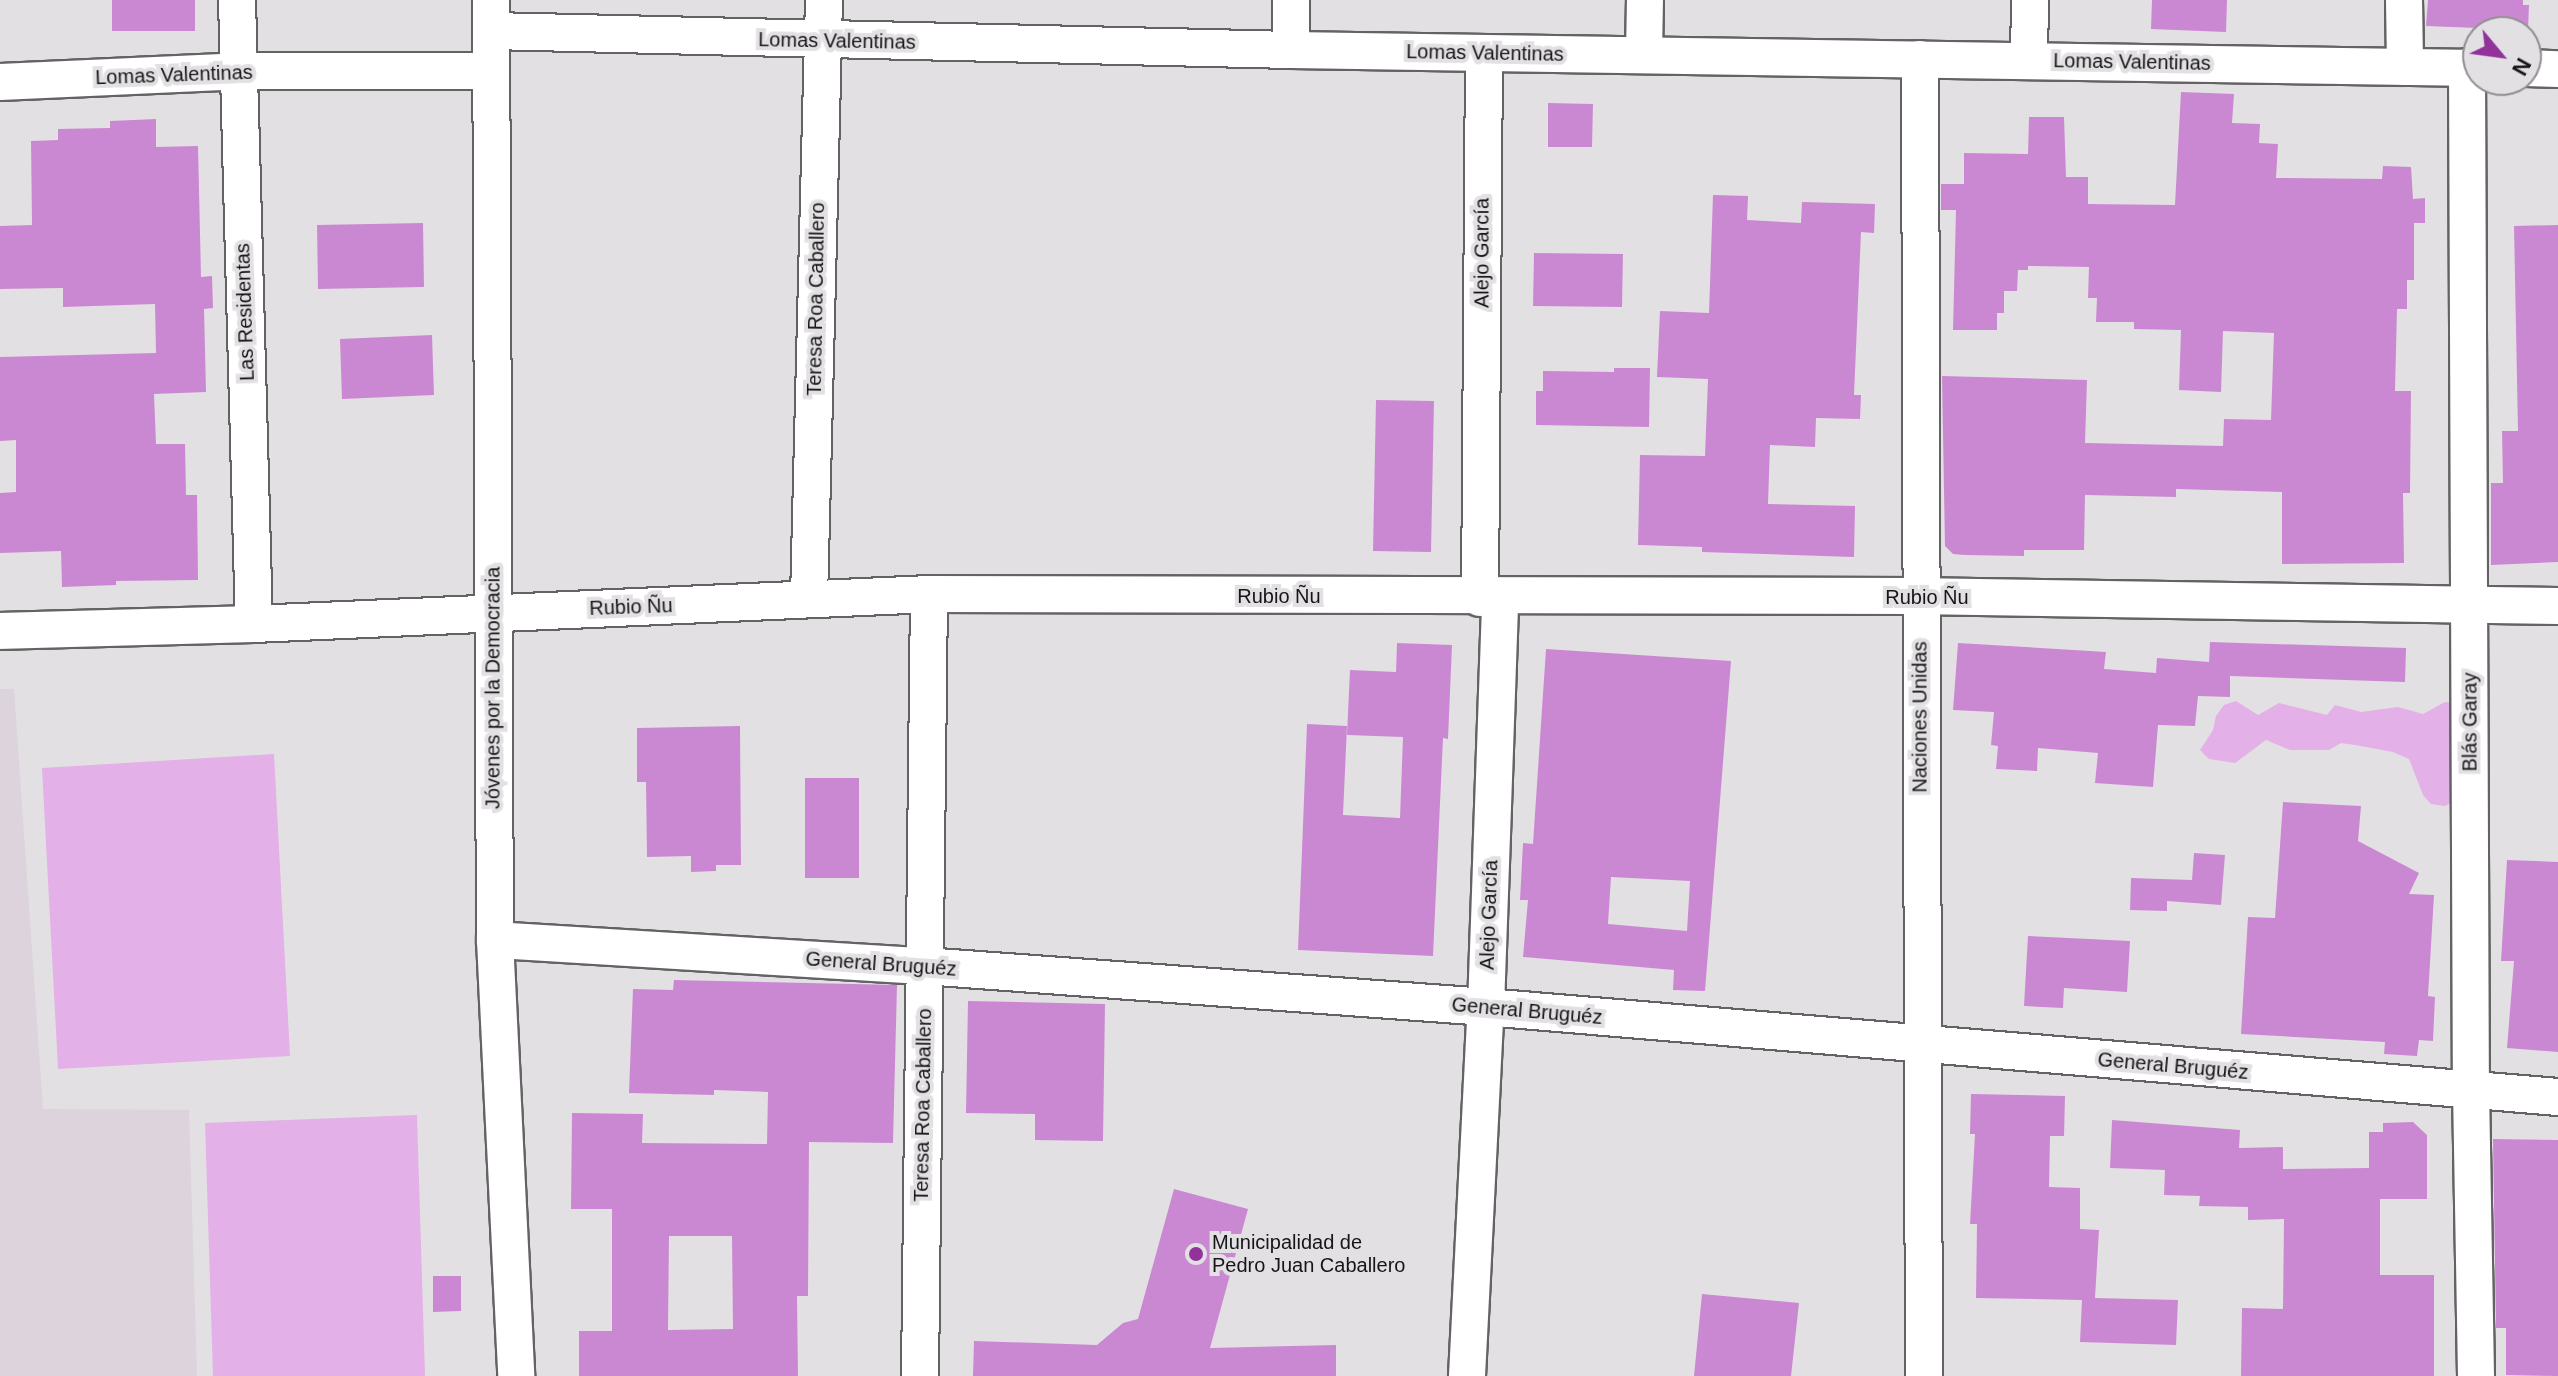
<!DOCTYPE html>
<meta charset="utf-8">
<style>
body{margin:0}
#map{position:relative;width:2558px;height:1376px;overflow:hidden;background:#e3e0e3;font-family:Arial,sans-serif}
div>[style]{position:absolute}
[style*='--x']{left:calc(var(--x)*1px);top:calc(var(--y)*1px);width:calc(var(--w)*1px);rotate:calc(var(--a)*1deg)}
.built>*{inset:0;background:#dcd3dc}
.green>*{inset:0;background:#e3b0e7}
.building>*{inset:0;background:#cb88d2}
.roads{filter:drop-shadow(2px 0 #646264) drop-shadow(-2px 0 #646264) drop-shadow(0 2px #646264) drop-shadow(0 -2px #646264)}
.minor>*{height:36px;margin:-18px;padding:0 18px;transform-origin:18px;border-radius:18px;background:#fff}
.dots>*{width:22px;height:22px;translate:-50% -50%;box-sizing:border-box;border:4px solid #e3e0e3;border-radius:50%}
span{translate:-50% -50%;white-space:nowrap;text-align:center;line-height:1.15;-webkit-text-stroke:8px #e3e0e3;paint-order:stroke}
.street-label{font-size:20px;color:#161517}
.poi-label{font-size:20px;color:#161517}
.left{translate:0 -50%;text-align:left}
.north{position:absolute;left:2462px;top:16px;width:80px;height:80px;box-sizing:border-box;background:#e3e0e3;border:2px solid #918f91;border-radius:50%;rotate:119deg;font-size:22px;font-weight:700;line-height:32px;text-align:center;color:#161517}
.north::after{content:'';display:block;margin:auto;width:28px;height:36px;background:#92339c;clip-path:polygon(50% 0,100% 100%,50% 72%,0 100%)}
</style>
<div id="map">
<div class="built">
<div style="clip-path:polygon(0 689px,14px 689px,43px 1109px,189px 1110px,197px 1376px,0 1376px)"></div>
</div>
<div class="green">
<div style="clip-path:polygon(2236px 701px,2258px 715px,2279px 703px,2327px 715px,2335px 705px,2361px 712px,2398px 707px,2423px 714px,2445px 702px,2459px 704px,2457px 800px,2445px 806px,2431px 804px,2423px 795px,2409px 759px,2393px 752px,2355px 745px,2341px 743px,2329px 750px,2290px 750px,2266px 740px,2235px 763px,2209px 759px,2200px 750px,2213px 730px,2216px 716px,2224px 705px)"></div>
<div style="clip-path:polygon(274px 754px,290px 1056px,58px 1069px,42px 768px)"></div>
<div style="clip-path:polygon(417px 1115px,425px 1376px,213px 1376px,205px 1123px)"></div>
</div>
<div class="building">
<div style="clip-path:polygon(112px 0,195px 0,195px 31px,112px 31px)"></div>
<div style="clip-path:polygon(2152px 0,2227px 0,2226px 32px,2151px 29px)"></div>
<div style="clip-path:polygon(2428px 0,2523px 0,2523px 5px,2529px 5px,2528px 30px,2426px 26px)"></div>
<div style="clip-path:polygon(2181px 92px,2234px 94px,2232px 123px,2260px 124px,2259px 143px,2278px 144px,2276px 178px,2382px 179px,2383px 166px,2411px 167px,2413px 199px,2425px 198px,2425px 223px,2414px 223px,2414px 280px,2407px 280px,2407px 309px,2397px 309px,2395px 391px,2411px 391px,2410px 493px,2403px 493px,2404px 563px,2282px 564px,2282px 492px,2176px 489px,2176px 497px,2085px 495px,2084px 550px,2024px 550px,2024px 556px,1964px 555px,1953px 554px,1945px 546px,1942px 376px,2087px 380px,2085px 443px,2223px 446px,2224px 419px,2271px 420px,2274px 333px,2223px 331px,2221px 392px,2179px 390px,2181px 330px,2134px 329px,2134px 322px,2096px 322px,2097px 298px,2088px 298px,2089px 267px,2028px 266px,2028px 270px,2018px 270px,2017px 291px,2004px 291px,2004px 313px,1997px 313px,1997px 330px,1953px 330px,1956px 210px,1941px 210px,1941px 184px,1964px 184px,1964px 153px,2028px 154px,2029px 117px,2064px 117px,2066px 177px,2088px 177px,2088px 204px,2175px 205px)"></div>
<div style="clip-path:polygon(1548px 103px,1593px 104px,1592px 147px,1548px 147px)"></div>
<div style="clip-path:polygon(156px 119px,156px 147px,198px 146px,201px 277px,212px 276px,213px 308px,204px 309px,206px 392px,154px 394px,156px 444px,185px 444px,186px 495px,197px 495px,198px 580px,116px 581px,116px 585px,62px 587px,61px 551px,0 553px,0 493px,16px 492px,16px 440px,0 441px,0 357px,156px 353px,155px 304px,63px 307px,63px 288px,0 289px,0 226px,32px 225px,31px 141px,58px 140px,58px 129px,110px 128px,110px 121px)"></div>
<div style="clip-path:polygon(1713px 195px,1748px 196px,1747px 220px,1801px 223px,1802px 202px,1875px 204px,1874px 233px,1861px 232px,1854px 395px,1861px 395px,1860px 419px,1816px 418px,1815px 447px,1770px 445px,1768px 504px,1855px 506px,1854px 557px,1702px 552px,1702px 547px,1638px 545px,1640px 455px,1705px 456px,1708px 379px,1657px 377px,1660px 311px,1709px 313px)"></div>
<div style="clip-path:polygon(423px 223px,424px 287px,318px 289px,317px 225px)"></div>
<div style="clip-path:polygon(2558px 225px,2558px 562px,2491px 565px,2491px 483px,2503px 483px,2502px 431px,2518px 431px,2514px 226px)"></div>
<div style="clip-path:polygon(1534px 253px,1623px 254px,1622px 307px,1533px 306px)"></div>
<div style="clip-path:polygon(432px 335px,434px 395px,342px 399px,340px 339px)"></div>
<div style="clip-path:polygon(1614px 368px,1650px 368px,1649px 427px,1536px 425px,1536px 391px,1543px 391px,1543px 371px,1614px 372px)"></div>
<div style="clip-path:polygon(1376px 400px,1434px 401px,1431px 552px,1373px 551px)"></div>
<div style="clip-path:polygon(2210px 642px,2406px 648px,2405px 682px,2230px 676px,2230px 697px,2198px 696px,2195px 726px,2158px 725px,2153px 787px,2095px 783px,2098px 753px,2038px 748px,2037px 771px,1996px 769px,1998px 746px,1991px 745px,1994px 712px,1953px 710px,1958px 643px,2106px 652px,2104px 669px,2156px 673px,2157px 658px,2209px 662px)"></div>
<div style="clip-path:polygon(1397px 643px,1452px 645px,1448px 739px,1443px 738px,1433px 956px,1298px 950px,1307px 724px,1347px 726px,1343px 815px,1400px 818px,1403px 737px,1347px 735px,1350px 670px,1396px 672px)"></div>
<div style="clip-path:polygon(evenodd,1546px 649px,1731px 661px,1705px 991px,1673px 990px,1674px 970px,1523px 957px,1528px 900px,1520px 900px,1523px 843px,1533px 844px,1546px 649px,1611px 877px,1690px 881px,1687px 931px,1608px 924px,1611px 877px)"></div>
<div style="clip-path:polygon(740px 726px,741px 865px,716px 865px,716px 871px,691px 872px,691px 856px,647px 857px,646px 782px,637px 782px,637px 728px)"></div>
<div style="clip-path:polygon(805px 778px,859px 778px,859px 878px,805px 878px)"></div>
<div style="clip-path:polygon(2283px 802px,2361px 806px,2358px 841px,2419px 873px,2409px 894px,2434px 895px,2428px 996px,2435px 997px,2433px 1041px,2419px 1040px,2417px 1056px,2384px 1054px,2385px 1042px,2241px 1034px,2248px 917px,2275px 918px)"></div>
<div style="clip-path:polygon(2194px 853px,2225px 855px,2221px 905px,2167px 901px,2167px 911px,2130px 910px,2131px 878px,2192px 880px)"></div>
<div style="clip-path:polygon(2507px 860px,2558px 862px,2558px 1052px,2507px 1048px,2514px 961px,2501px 961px)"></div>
<div style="clip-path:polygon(2028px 936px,2130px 941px,2127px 992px,2064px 988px,2063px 1008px,2024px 1006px)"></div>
<div style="clip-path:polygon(evenodd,674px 980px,897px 985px,893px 1143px,809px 1142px,808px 1296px,797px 1296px,798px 1376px,579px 1376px,579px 1331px,612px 1331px,612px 1209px,571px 1209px,572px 1113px,643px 1114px,642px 1143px,767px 1144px,768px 1092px,714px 1090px,714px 1095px,629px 1093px,633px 989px,673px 990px,674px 980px,669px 1236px,732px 1236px,733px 1329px,668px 1330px,669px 1236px)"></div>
<div style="clip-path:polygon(968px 1001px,1105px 1004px,1103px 1141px,1035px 1140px,1035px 1114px,966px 1113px)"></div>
<div style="clip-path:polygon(1971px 1094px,2065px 1096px,2064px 1136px,2050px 1136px,2049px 1187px,2080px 1188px,2080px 1229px,2099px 1230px,2095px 1298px,2178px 1300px,2176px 1345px,2080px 1342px,2082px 1300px,1976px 1298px,1977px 1224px,1970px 1224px,1975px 1134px,1970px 1134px)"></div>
<div style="clip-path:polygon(2112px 1120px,2240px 1130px,2239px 1148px,2283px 1147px,2283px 1169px,2369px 1168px,2369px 1132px,2383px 1132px,2383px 1123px,2413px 1122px,2427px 1135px,2427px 1199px,2380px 1199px,2380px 1275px,2434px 1275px,2434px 1376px,2241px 1376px,2242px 1308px,2283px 1309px,2284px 1219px,2248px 1220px,2248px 1207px,2199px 1206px,2200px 1196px,2164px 1195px,2165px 1170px,2110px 1168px)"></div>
<div style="clip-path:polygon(2493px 1139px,2558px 1140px,2558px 1376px,2506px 1375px,2506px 1328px,2496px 1328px)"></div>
<div style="clip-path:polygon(1174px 1189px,1248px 1209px,1210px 1348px,1336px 1345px,1336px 1376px,973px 1376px,974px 1341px,1097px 1345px,1123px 1323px,1138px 1319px)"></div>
<div style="clip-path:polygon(433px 1276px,461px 1276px,461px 1311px,433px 1312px)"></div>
<div style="clip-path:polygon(1702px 1294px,1799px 1303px,1791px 1376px,1694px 1376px)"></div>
</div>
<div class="roads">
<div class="minor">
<div style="--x:237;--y:0;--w:624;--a:88.44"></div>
<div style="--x:491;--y:0;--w:940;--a:89.76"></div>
<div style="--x:495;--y:940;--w:437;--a:87.2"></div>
<div style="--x:2404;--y:0;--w:67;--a:89.1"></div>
<div style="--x:491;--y:31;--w:800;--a:1.36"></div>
<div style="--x:1291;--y:50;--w:1187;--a:0.87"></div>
<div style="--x:1291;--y:50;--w:50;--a:-90"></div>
<div style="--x:1644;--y:55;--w:55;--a:-89"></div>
<div style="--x:1920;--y:59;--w:1317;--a:89.83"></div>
<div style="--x:2029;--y:61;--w:61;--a:-89.1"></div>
<div style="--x:2467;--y:67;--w:1022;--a:89.78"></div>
<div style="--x:2471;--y:1089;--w:287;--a:89"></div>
<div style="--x:2526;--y:68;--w:32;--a:2"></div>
<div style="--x:0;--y:82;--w:239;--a:-2.6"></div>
<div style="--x:239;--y:71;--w:252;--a:0"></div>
<div style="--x:1480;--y:598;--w:545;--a:-89.58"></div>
<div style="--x:809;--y:599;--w:599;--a:-88.57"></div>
<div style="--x:0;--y:631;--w:254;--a:-1.6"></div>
<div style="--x:254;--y:624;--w:676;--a:-2.54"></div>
<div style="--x:929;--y:594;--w:990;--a:0.12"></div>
<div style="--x:1919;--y:596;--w:639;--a:0.9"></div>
<div style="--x:495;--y:940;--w:430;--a:3.5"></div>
<div style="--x:924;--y:966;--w:563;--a:4.17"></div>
<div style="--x:1486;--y:1007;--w:1076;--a:4.8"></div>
<div style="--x:920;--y:1376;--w:782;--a:-89.34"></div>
<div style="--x:1467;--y:1376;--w:369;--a:-87.1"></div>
<div style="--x:1486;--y:1007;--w:410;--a:-88"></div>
</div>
</div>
<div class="dots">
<div style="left:1196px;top:1254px;background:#92339c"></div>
</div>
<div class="street-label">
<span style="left:837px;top:41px;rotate:1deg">Lomas Valentinas</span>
<span style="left:1485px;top:53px;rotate:1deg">Lomas Valentinas</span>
<span style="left:2132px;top:62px;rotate:1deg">Lomas Valentinas</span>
<span style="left:174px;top:75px;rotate:-2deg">Lomas Valentinas</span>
<span style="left:1482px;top:253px;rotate:-90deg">Alejo García</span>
<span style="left:816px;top:299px;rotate:-89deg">Teresa Roa Caballero</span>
<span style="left:245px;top:312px;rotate:-92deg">Las Residentas</span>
<span style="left:1279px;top:596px">Rubio Ñu</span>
<span style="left:1927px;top:597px">Rubio Ñu</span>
<span style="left:631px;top:607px;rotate:-2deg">Rubio Ñu</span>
<span style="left:493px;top:688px;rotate:-90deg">Jóvenes por la Democracia</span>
<span style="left:1920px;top:717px;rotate:-90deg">Naciones Unidas</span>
<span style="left:2470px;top:722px;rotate:-90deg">Blás Garay</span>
<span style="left:1489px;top:915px;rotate:-88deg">Alejo García</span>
<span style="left:881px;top:964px;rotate:4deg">General Bruguéz</span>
<span style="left:1527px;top:1011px;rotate:5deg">General Bruguéz</span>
<span style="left:2173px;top:1066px;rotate:5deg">General Bruguéz</span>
<span style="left:923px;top:1105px;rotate:-89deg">Teresa Roa Caballero</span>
</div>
<div class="poi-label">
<span class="left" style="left:1212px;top:1254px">Municipalidad de<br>Pedro Juan Caballero</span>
</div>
<div class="north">N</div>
</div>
